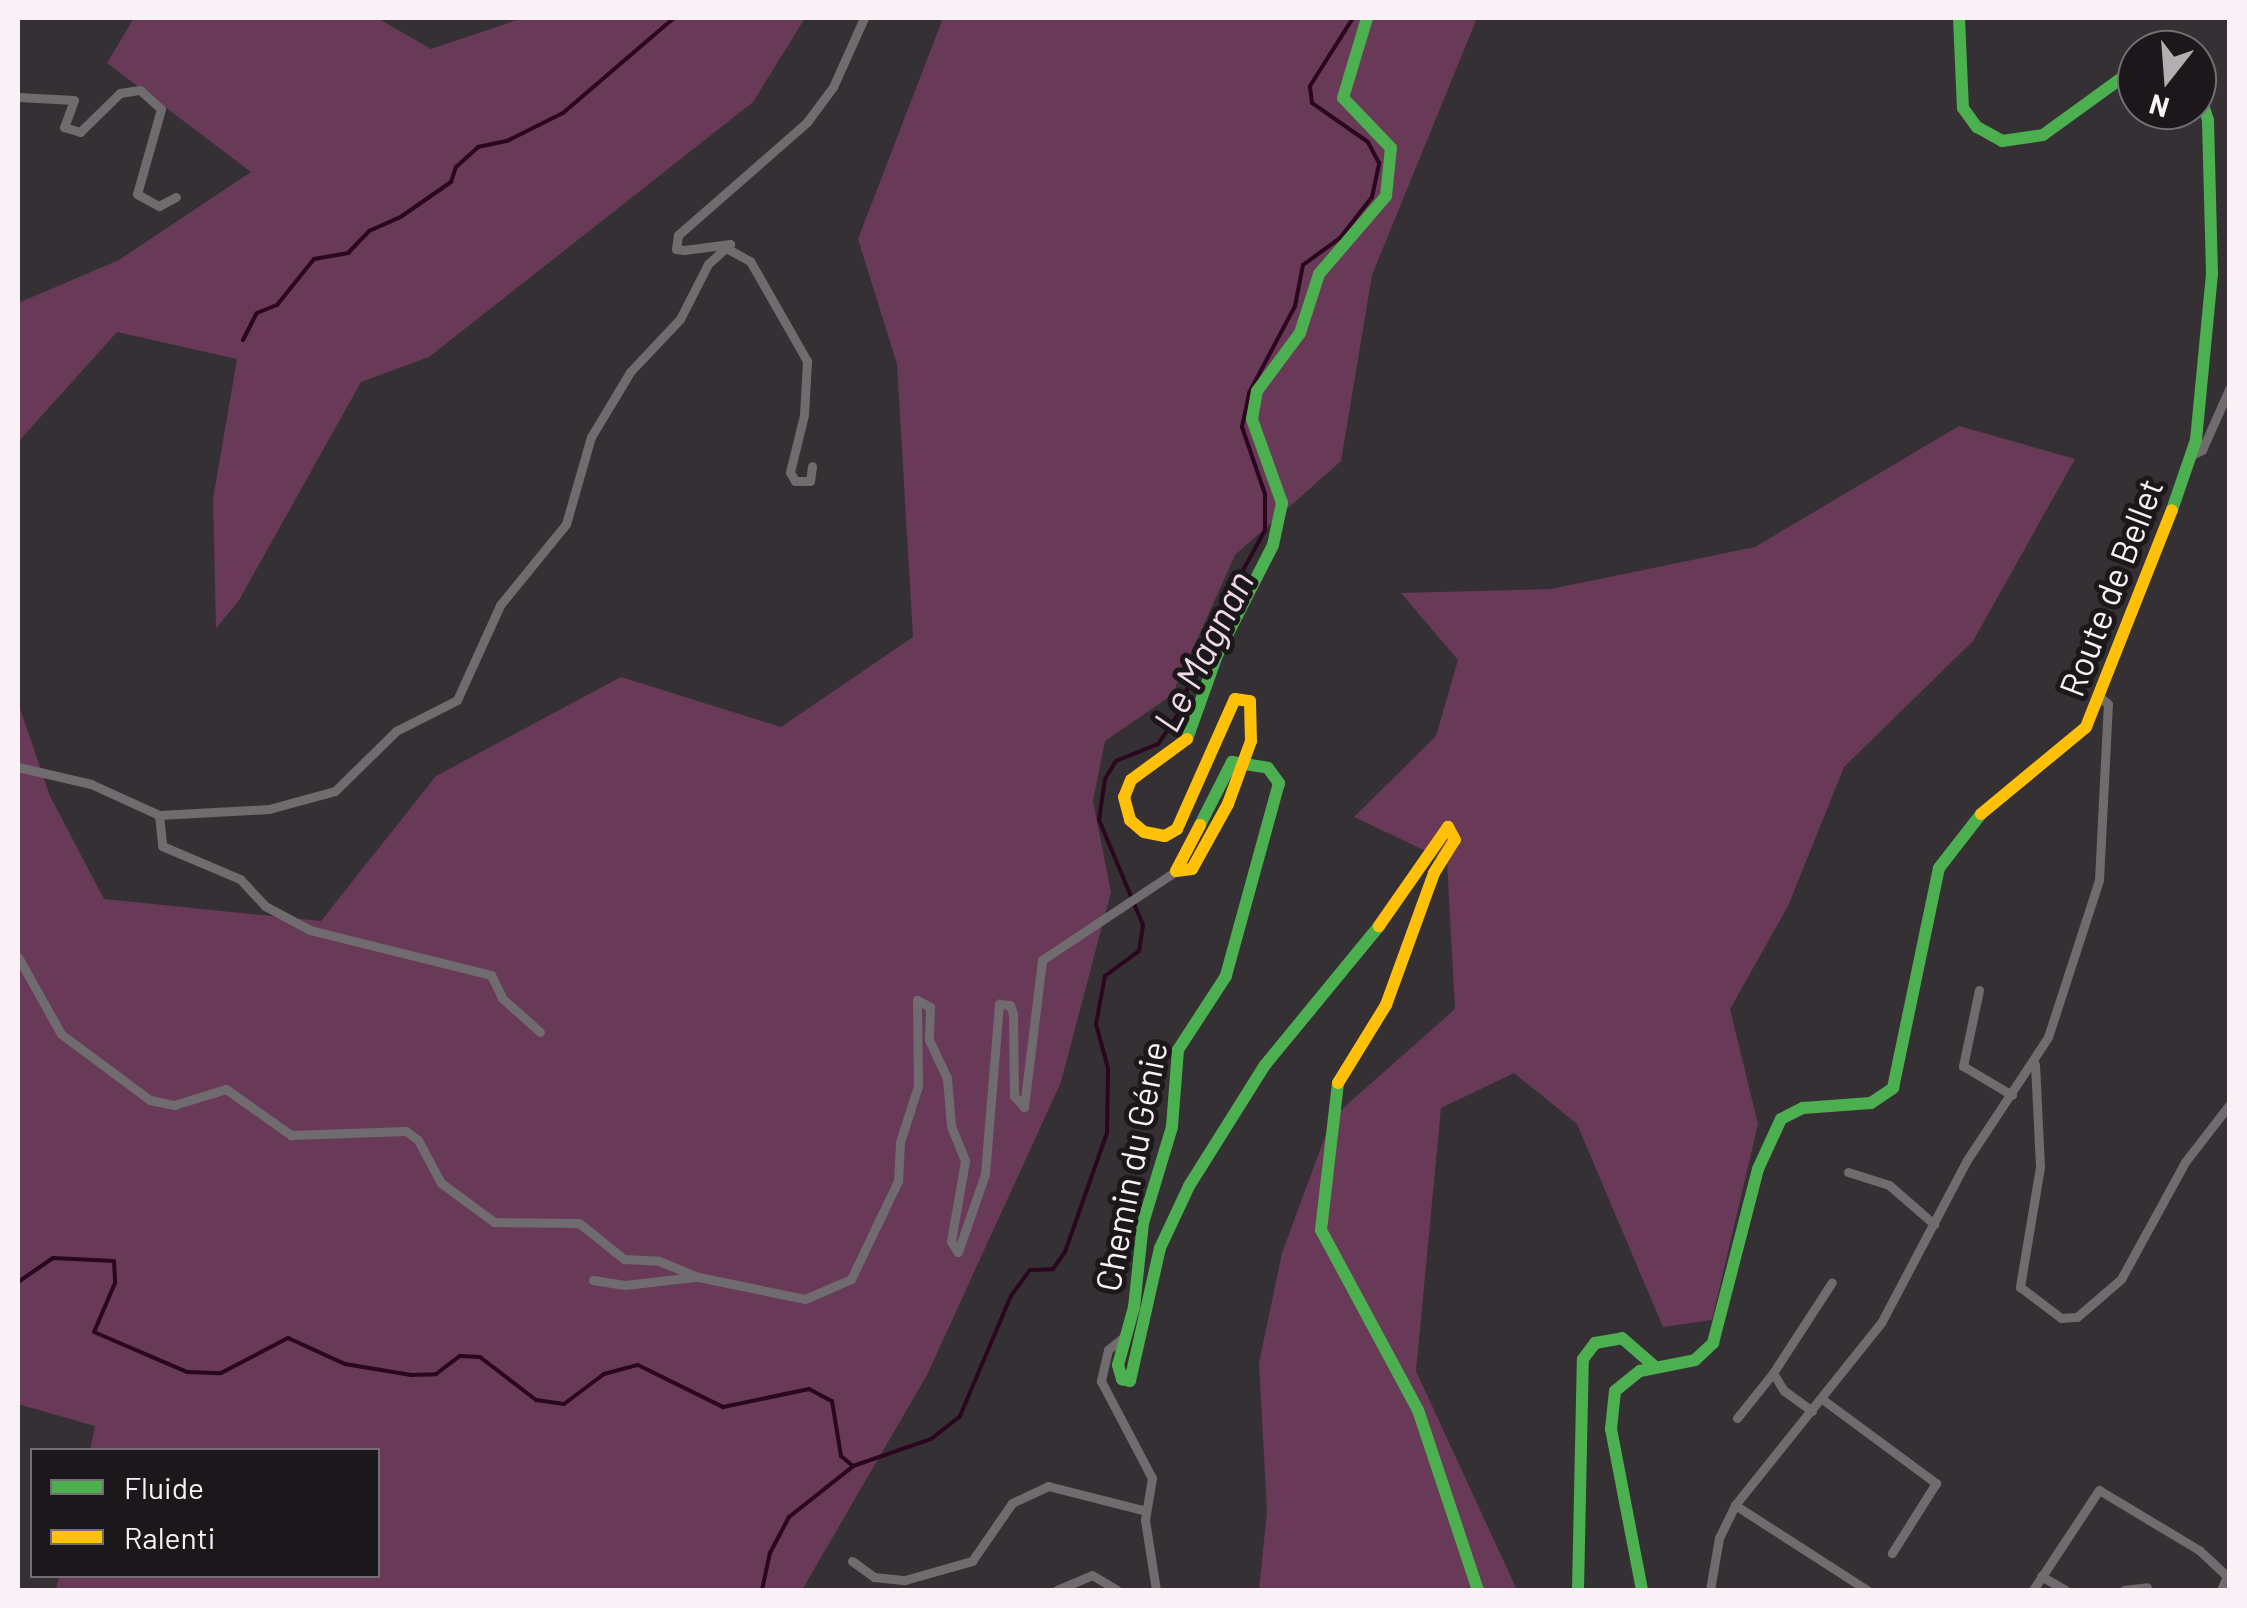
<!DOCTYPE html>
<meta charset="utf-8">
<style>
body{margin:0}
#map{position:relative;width:2247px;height:1608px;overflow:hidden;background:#353033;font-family:Barlow,sans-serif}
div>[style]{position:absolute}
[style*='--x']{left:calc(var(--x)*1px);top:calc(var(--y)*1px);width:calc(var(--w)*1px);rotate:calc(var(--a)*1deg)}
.green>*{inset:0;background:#693a57}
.stream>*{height:4px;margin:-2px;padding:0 2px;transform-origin:2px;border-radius:2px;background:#2a061f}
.street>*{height:9px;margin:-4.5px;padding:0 4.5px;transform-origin:4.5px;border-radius:4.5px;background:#706b6e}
.fast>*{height:12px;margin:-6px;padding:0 6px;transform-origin:6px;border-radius:6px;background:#4caf50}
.slow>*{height:12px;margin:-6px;padding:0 6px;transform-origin:6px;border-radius:6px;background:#ffc107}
span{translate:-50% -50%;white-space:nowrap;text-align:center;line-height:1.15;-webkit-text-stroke:10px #1c171a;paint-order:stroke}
.street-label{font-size:35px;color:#f9f1f5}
.water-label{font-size:38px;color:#f1dae7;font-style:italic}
.frame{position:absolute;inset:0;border:20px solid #f9f1f5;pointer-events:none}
.legend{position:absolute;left:30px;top:1448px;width:350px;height:130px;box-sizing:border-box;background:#1c171a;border:2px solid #746e72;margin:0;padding:12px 18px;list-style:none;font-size:30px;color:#f9f1f5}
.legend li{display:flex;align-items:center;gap:20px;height:50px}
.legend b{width:50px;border:2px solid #746e72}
.north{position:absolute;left:2117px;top:30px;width:100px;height:100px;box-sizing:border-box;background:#1c171a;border:2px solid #746e72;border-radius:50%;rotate:197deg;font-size:28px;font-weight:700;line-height:40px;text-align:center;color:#f9f1f5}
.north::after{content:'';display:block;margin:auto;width:35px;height:45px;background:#b4adb1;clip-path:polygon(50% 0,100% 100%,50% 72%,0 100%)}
</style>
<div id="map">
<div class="green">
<div style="clip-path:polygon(134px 18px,377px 18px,431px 49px,523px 18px,805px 18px,753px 102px,429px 357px,361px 382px,238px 602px,216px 628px,213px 499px,237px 359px,117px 332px,18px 442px,18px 303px,119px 260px,251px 172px,107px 63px)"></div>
<div style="clip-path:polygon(943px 18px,1477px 18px,1372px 275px,1341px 461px,1235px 555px,1172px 695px,1105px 741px,1093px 801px,1111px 892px,1061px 1082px,927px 1375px,802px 1590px,56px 1590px,59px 1576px,378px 1576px,378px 1450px,90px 1450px,95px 1426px,18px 1404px,18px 703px,50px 796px,104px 899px,321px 921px,436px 776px,621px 677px,781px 727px,913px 637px,897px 364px,858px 239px)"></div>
<div style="clip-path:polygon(1959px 426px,2075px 459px,1973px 641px,1844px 767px,1788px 906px,1730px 1009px,1758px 1124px,1712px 1320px,1663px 1327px,1577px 1124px,1514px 1073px,1441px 1108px,1416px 1371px,1517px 1590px,1259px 1590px,1267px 1511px,1259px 1363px,1282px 1253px,1332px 1118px,1455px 1009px,1447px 861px,1354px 817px,1436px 736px,1458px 660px,1401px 593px,1551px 589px,1755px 547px)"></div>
</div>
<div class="stream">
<div style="--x:243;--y:340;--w:30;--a:-63"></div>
<div style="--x:257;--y:313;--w:22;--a:-22"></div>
<div style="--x:277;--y:305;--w:59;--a:-51.2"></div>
<div style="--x:314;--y:259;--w:35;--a:-10"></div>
<div style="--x:348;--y:253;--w:30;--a:-46"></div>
<div style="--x:369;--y:231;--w:36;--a:-24"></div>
<div style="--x:402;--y:216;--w:60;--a:-34.8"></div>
<div style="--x:451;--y:182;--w:16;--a:-72"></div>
<div style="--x:456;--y:167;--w:30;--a:-42"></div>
<div style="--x:478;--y:147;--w:30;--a:-12"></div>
<div style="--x:507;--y:141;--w:63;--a:-26.6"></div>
<div style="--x:563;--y:113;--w:146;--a:-40.6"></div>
<div style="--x:18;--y:1282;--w:42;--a:-34.4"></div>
<div style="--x:53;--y:1258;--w:61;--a:2.8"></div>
<div style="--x:114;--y:1261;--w:22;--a:87"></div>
<div style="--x:115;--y:1283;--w:53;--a:113.2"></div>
<div style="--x:94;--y:1332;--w:101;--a:23.3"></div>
<div style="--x:187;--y:1372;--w:34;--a:2"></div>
<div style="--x:221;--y:1373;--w:76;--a:-27.6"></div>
<div style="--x:288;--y:1338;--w:63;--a:24.5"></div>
<div style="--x:345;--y:1364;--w:67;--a:9.5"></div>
<div style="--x:411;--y:1375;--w:25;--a:-2"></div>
<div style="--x:436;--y:1374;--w:30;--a:-37"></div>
<div style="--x:460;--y:1356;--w:20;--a:3"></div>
<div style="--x:480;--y:1357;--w:71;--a:37.5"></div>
<div style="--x:536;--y:1400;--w:28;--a:8"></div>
<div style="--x:564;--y:1404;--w:50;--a:-36.9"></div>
<div style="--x:604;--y:1374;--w:35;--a:-15"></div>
<div style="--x:638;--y:1365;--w:95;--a:26.3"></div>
<div style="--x:723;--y:1407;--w:88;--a:-11.8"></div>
<div style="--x:809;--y:1389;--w:26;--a:28"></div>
<div style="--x:832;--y:1401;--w:56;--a:80.7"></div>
<div style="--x:841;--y:1456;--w:16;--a:40"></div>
<div style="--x:853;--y:1466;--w:83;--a:-19.1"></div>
<div style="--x:931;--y:1439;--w:37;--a:-38"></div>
<div style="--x:960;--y:1416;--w:130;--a:-67"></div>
<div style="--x:1011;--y:1296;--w:32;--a:-54"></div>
<div style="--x:1030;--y:1270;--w:23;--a:-2"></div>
<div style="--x:1053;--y:1269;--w:21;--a:-55"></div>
<div style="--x:1065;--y:1252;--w:126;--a:-70.6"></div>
<div style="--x:1107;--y:1133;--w:65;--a:-89.1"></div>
<div style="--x:1108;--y:1068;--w:46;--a:-105.3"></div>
<div style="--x:1096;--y:1024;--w:49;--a:-79.4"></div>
<div style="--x:1105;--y:976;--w:42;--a:-36.3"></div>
<div style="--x:1139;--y:951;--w:26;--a:-81"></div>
<div style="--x:1143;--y:925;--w:114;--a:-112.7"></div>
<div style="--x:1099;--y:820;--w:41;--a:-81.7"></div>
<div style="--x:1105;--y:779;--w:21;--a:-59"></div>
<div style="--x:1116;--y:761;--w:45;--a:-22"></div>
<div style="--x:1158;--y:744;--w:40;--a:-56"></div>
<div style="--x:1180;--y:711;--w:67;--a:-71.8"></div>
<div style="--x:1201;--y:647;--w:133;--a:-61.3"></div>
<div style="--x:1265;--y:530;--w:36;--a:-90"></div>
<div style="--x:1265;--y:494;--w:71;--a:-108.9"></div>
<div style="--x:1242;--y:427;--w:35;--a:-78"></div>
<div style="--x:1249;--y:393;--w:98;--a:-62.1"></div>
<div style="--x:1295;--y:306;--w:42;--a:-79"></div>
<div style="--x:1303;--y:265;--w:46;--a:-36.1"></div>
<div style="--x:1340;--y:238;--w:52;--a:-52"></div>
<div style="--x:1372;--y:197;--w:35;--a:-78"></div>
<div style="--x:1379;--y:163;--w:24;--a:-118"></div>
<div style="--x:1368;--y:142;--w:68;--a:-145.1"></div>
<div style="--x:1312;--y:103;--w:17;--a:-97"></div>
<div style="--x:1310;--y:86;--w:80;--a:-57.7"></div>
<div style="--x:762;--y:1590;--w:38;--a:-78"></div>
<div style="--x:770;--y:1553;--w:41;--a:-62.2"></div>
<div style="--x:789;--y:1517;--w:80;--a:-38.4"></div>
</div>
<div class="street">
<div style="--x:18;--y:97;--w:56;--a:3.1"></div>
<div style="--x:74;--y:100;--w:29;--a:110"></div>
<div style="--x:64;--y:127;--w:17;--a:17"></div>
<div style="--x:80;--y:132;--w:56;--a:-44.3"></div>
<div style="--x:120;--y:93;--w:20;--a:-9"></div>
<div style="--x:140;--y:90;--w:28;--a:42"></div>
<div style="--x:161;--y:109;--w:88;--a:105.8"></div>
<div style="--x:137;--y:194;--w:25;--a:29"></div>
<div style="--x:159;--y:206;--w:19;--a:-28"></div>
<div style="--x:728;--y:249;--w:25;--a:29"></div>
<div style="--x:750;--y:261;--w:115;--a:60.3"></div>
<div style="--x:807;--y:361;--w:54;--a:93.2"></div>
<div style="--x:804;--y:415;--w:59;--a:103.8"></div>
<div style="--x:790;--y:472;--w:10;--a:61"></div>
<div style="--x:795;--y:481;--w:15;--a:0"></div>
<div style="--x:810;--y:481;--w:15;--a:-82"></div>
<div style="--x:2192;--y:455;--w:11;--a:-27"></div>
<div style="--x:2202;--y:450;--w:69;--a:-66"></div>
<div style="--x:18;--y:767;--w:75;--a:13.1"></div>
<div style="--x:91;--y:784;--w:75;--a:24.5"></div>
<div style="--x:159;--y:815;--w:110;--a:-3.1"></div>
<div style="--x:269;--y:809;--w:68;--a:-15.3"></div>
<div style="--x:335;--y:791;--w:86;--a:-44.5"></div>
<div style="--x:396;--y:731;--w:68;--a:-26.9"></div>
<div style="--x:457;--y:700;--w:104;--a:-65.6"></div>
<div style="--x:500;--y:605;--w:104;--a:-50.8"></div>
<div style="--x:566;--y:524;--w:91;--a:-74"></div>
<div style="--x:591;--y:437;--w:76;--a:-59"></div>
<div style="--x:630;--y:372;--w:73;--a:-46.7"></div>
<div style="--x:680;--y:319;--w:62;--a:-63"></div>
<div style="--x:708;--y:264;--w:30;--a:-42"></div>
<div style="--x:730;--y:244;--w:46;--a:172.6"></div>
<div style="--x:684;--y:250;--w:8;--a:-173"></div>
<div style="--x:676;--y:249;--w:14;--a:-82"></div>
<div style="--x:678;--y:235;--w:171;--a:-41.2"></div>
<div style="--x:807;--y:122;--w:44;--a:-53.4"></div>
<div style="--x:833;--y:87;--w:76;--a:-65.8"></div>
<div style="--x:159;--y:815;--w:31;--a:84"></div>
<div style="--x:162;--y:846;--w:85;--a:22.9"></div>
<div style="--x:240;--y:879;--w:37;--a:47"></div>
<div style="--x:265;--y:906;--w:51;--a:28.1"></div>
<div style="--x:310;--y:930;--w:187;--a:14"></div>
<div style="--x:491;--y:975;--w:25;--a:64"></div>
<div style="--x:502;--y:998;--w:51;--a:41.8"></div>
<div style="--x:18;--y:957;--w:88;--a:60.8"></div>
<div style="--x:61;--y:1034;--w:111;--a:36.6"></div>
<div style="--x:150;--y:1100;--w:25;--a:12"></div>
<div style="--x:174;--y:1105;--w:54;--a:-17.1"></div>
<div style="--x:226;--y:1089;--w:80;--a:35.3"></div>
<div style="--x:291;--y:1135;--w:115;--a:-2"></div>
<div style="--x:406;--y:1131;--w:15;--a:37"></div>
<div style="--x:418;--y:1140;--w:49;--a:61.9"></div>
<div style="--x:441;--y:1183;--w:66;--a:36.3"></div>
<div style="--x:494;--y:1222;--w:85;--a:0.7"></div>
<div style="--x:579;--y:1223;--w:58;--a:38.7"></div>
<div style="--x:624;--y:1259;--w:35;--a:3"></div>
<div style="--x:659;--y:1261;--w:42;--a:22.3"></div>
<div style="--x:698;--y:1277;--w:109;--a:11.6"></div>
<div style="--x:805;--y:1299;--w:50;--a:-23.5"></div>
<div style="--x:851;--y:1279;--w:109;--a:-64.4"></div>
<div style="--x:898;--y:1181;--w:39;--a:-87"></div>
<div style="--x:900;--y:1142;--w:59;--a:-72.2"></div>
<div style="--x:918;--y:1086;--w:86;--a:-90.7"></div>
<div style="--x:917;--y:1000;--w:15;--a:28"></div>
<div style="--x:930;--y:1007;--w:33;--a:92"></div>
<div style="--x:929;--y:1040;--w:42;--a:64.7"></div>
<div style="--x:947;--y:1078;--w:48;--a:85.2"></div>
<div style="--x:951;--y:1126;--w:38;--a:68"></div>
<div style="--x:965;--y:1161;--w:81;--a:99.9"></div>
<div style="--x:951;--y:1241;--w:13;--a:58"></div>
<div style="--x:958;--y:1252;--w:83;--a:-70.9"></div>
<div style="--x:985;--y:1174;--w:171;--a:-85.3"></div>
<div style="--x:999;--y:1004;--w:11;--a:5"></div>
<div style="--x:1010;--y:1005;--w:9;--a:72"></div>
<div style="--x:1013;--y:1014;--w:82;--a:89.3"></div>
<div style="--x:1014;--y:1096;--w:15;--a:48"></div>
<div style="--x:1024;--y:1107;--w:148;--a:-83"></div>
<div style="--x:1042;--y:960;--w:161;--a:-33.6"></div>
<div style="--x:1979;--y:990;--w:78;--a:101.9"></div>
<div style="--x:1963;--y:1066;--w:57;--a:30.6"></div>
<div style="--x:2035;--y:1064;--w:103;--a:87.2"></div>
<div style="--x:2040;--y:1167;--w:122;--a:99.5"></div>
<div style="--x:2020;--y:1287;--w:51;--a:37.1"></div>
<div style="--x:2061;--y:1318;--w:16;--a:-4"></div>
<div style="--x:2077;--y:1317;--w:58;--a:-40.8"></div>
<div style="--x:2121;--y:1279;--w:133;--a:-61.3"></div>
<div style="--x:2185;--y:1162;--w:73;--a:-52.2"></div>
<div style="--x:1848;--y:1172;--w:43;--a:17.6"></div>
<div style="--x:1889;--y:1185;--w:60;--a:40.9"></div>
<div style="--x:593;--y:1280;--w:32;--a:9"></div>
<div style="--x:625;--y:1285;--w:70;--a:-6.5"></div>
<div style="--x:1125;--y:1336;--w:22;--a:141"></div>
<div style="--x:1108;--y:1350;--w:32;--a:103"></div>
<div style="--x:1101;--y:1381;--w:110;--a:62.3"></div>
<div style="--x:1152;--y:1478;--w:43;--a:99.5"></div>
<div style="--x:1145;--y:1520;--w:71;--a:81.1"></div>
<div style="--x:1822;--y:1399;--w:142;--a:36.4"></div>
<div style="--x:1936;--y:1483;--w:83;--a:122.2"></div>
<div style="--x:1812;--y:1411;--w:34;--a:-144"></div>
<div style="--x:1784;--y:1391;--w:21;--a:-121"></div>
<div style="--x:1773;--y:1373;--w:108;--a:-57"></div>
<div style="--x:1737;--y:1418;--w:58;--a:-51.3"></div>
<div style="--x:1735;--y:1505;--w:157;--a:32.8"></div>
<div style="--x:852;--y:1561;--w:27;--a:36"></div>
<div style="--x:874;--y:1577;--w:31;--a:6"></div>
<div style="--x:905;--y:1580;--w:70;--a:-15.8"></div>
<div style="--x:972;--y:1561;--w:70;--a:-55.4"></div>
<div style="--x:1012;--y:1503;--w:40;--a:-25"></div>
<div style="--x:1048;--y:1486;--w:101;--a:14.3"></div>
<div style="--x:2041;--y:1576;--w:28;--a:30"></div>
<div style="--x:1057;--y:1590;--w:38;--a:-23"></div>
<div style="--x:1092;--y:1575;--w:29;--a:31"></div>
<div style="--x:1710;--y:1590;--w:53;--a:-80.2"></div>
<div style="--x:1719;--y:1538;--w:37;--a:-64"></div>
<div style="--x:1735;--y:1505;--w:233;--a:-51.3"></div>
<div style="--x:1881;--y:1323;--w:184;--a:-62.2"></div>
<div style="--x:1967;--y:1160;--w:147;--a:-56.6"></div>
<div style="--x:2048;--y:1037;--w:165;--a:-72"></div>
<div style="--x:2099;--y:880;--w:176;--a:-87.1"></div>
<div style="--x:2108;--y:704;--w:9;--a:-139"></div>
<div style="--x:2033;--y:1590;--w:120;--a:-56.6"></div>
<div style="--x:2099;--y:1490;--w:117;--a:31"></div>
<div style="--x:2199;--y:1550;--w:38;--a:43"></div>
<div style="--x:2227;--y:1576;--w:15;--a:113"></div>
<div style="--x:2124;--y:1590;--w:23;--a:-7"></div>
</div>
<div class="fast">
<div style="--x:1959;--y:18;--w:90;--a:87.5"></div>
<div style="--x:1963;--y:108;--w:24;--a:54"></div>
<div style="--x:1977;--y:127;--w:29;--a:29"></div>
<div style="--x:2002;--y:141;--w:41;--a:-8.3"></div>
<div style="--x:2043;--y:135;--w:116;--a:-35.9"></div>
<div style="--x:2172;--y:510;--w:74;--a:-71.1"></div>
<div style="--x:2196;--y:440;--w:167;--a:-84.5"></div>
<div style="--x:2212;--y:274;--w:154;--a:-91.5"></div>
<div style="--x:2208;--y:120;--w:36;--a:-108"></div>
<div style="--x:1187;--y:739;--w:89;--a:-70.3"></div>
<div style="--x:1217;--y:655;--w:123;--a:-63"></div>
<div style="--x:1273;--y:545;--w:43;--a:-77.9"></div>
<div style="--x:1282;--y:503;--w:89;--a:-109.7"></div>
<div style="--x:1252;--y:419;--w:28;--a:-80"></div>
<div style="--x:1257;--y:391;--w:72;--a:-53.4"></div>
<div style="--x:1300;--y:333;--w:62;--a:-72.1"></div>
<div style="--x:1319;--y:274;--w:103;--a:-49.3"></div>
<div style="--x:1386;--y:196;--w:48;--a:-84.1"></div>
<div style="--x:1391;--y:148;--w:69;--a:-133.8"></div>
<div style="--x:1343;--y:98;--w:84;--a:-73.3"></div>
<div style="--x:1200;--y:825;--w:71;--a:-63.1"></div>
<div style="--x:1232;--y:762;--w:36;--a:9"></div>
<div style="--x:1268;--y:768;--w:19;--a:54"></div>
<div style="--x:1279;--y:783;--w:200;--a:105.4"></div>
<div style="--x:1226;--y:976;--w:88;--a:123"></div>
<div style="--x:1178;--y:1050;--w:77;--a:94.5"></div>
<div style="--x:1172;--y:1127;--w:100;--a:106.8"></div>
<div style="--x:1143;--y:1223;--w:84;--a:96.1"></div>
<div style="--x:1134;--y:1307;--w:60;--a:105.4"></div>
<div style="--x:1118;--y:1365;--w:15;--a:74"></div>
<div style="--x:1122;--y:1379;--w:8;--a:14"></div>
<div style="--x:1130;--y:1381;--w:136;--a:-77.3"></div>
<div style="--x:1160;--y:1248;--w:68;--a:-64.9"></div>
<div style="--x:1189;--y:1186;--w:143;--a:-57.9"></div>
<div style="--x:1265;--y:1065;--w:180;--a:-50.6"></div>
<div style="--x:1338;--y:1083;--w:148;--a:96.6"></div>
<div style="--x:1321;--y:1230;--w:204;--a:61.7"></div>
<div style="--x:1418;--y:1410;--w:190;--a:71.6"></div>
<div style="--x:1578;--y:1590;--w:231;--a:-88.8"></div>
<div style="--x:1583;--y:1359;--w:20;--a:-53"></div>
<div style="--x:1595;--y:1343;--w:27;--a:-10"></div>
<div style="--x:1622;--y:1338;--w:43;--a:41.2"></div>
<div style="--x:1642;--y:1590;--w:164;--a:-100.9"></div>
<div style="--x:1611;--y:1429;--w:38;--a:-84"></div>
<div style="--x:1615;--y:1391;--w:32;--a:-39"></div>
<div style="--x:1640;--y:1371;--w:56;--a:-11.3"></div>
<div style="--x:1695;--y:1360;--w:25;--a:-43"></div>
<div style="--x:1713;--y:1343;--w:180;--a:-75.5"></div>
<div style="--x:1758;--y:1169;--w:55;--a:-65.3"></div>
<div style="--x:1781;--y:1119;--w:25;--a:-27"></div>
<div style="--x:1803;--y:1108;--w:68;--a:-4.2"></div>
<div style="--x:1871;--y:1103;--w:27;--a:-34"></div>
<div style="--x:1893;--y:1088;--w:225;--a:-78.2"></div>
<div style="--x:1939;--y:868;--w:68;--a:-52.1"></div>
</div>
<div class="slow">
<div style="--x:1187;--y:739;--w:69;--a:143.8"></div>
<div style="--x:1131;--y:780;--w:18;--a:112"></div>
<div style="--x:1124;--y:797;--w:24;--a:75"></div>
<div style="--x:1130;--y:820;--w:18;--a:41"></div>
<div style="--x:1144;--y:832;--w:21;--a:11"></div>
<div style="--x:1165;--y:836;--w:14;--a:-30"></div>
<div style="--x:1177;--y:829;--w:142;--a:-66"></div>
<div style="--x:1235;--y:699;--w:15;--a:8"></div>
<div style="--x:1250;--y:701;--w:40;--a:88.6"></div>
<div style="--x:1251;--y:741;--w:67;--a:110.1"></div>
<div style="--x:1228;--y:804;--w:74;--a:119"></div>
<div style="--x:1192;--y:869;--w:16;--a:173"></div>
<div style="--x:1176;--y:871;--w:52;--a:-62.4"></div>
<div style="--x:1981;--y:814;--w:136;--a:-39.6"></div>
<div style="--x:2086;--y:727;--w:233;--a:-68.4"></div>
<div style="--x:1338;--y:1083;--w:92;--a:-58.4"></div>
<div style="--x:1386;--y:1005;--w:140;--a:-70"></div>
<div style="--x:1434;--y:873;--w:39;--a:-58"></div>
<div style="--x:1455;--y:840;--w:15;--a:-118"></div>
<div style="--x:1448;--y:827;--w:121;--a:124.9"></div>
</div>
<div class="street-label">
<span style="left:2110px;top:587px;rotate:-69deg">Route de Bellet</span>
<span style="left:1130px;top:1166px;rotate:-79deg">Chemin du Génie</span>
</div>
<div class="water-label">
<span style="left:1203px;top:651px;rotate:-63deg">Le Magnan</span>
</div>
<div class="frame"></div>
<ul class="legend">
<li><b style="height:12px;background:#4caf50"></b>Fluide</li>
<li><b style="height:12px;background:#ffc107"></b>Ralenti</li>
</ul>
<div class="north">N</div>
</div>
